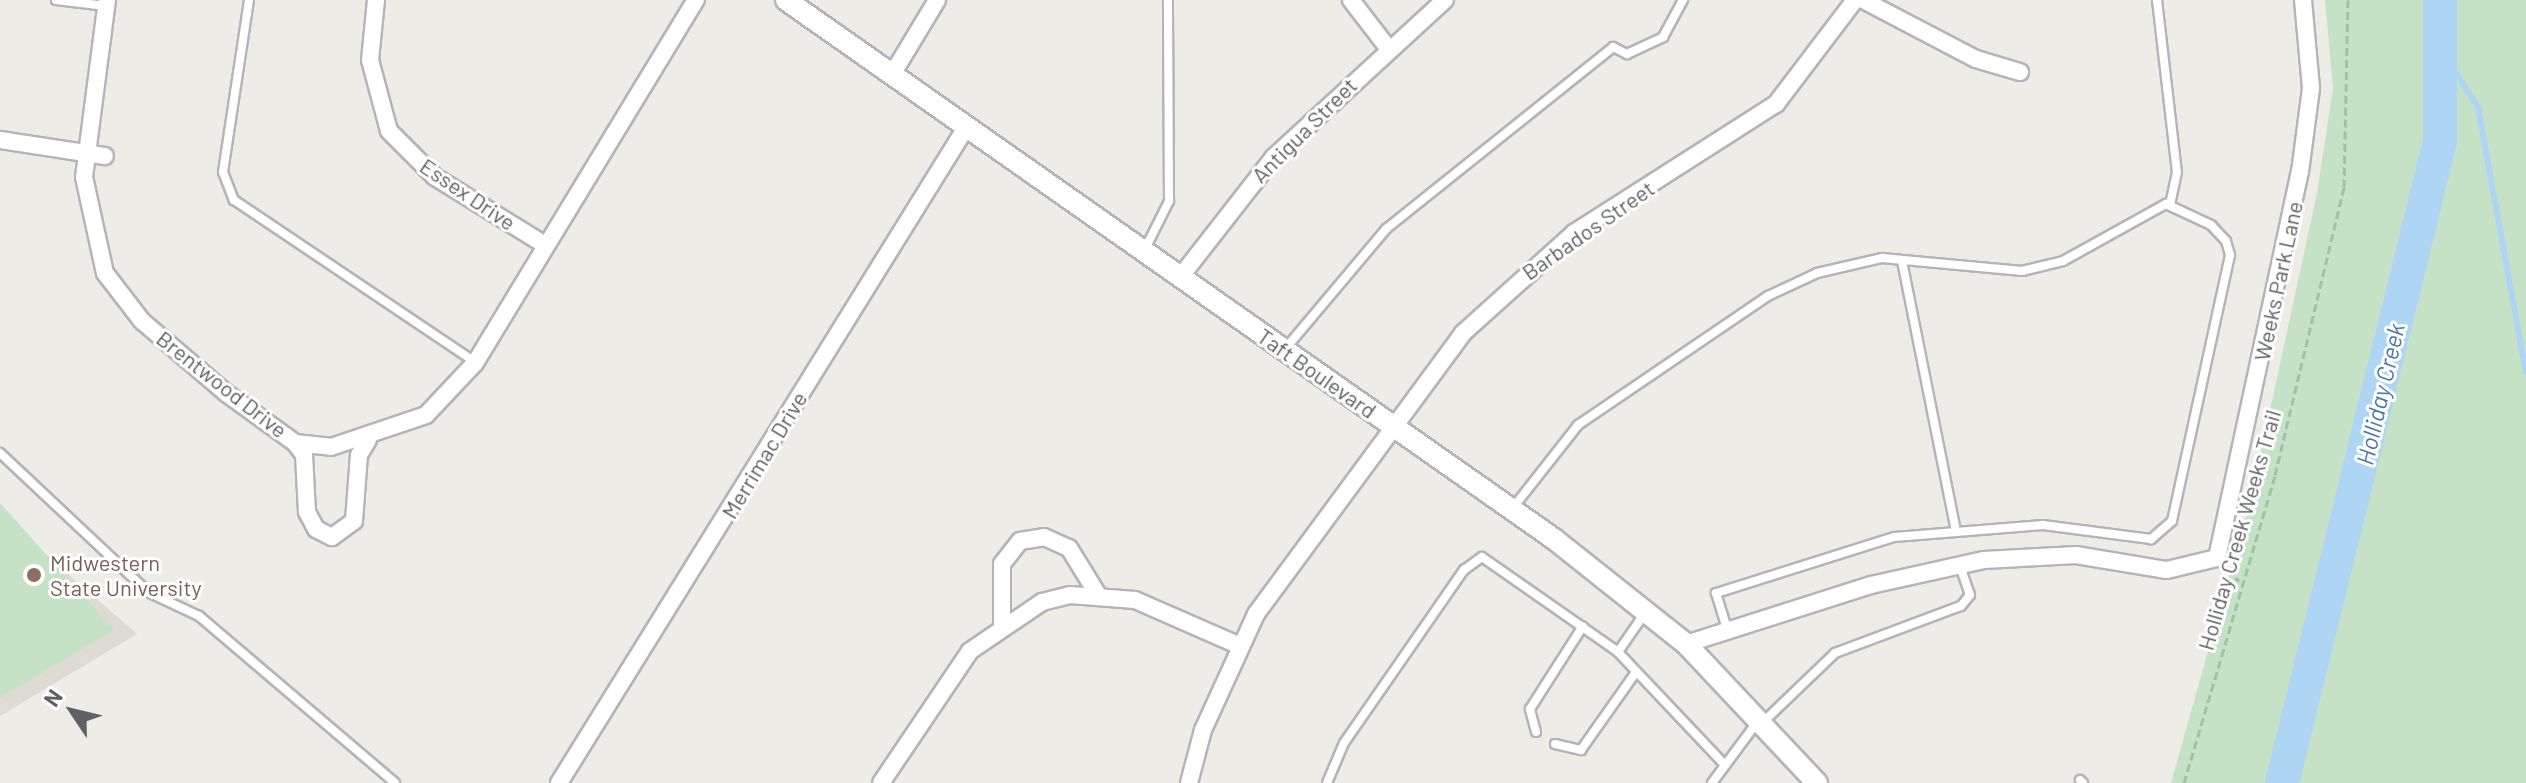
<!DOCTYPE html>
<style>
body{margin:0}
#map{position:relative;width:2526px;height:783px;overflow:hidden;background:#eeece6;font-family:Barlow,sans-serif}
div>[style]{position:absolute}
[style*='--x']{left:calc(var(--x)*1px);top:calc(var(--y)*1px);width:calc(var(--w)*1px);rotate:calc(var(--a)*1deg)}
.education>*{inset:0;background:#dddbd4}
.green>*{inset:0;background:#c5e2c6}
.stream>*{height:6px;margin:-3px;padding:0 3px;transform-origin:3px;border-radius:3px;background:#afd5f5}
.river>*{height:34px;margin:-17px;padding:0 17px;transform-origin:17px;border-radius:17px;background:#afd5f5}
.path>*{height:3px;margin-top:-1.5px;transform-origin:0;background:repeating-linear-gradient(90deg,#9ec1a8 0 8px,transparent 0 12px)}
.roads{filter:drop-shadow(2px 0 #b3b5b9) drop-shadow(-2px 0 #b3b5b9) drop-shadow(0 2px #b3b5b9) drop-shadow(0 -2px #b3b5b9)}
.service>*{height:8px;margin:-4px;padding:0 4px;transform-origin:4px;border-radius:4px;background:#fff}
.minor>*{height:16px;margin:-8px;padding:0 8px;transform-origin:8px;border-radius:8px;background:#fff}
.tertiary>*{height:20px;margin:-10px;padding:0 10px;transform-origin:10px;border-radius:10px;background:#fff}
.dots>*{width:22px;height:22px;translate:-50% -50%;box-sizing:border-box;border:4px solid #fff;border-radius:50%}
span{translate:-50% -50%;white-space:nowrap;text-align:center;line-height:1.15;-webkit-text-stroke:6px #fff;paint-order:stroke}
.street-label{font-size:22px;color:#5d6064}
.education-label{font-size:22px;color:#785e54}
.left{translate:0 -50%;text-align:left}
.water-label{font-size:24px;color:#4d77a6;font-style:italic}
.north{position:absolute;left:32px;top:671px;width:80px;height:80px;-webkit-text-stroke:6px #fff;paint-order:stroke;rotate:305deg;font-size:22px;font-weight:700;line-height:32px;text-align:center;color:#5d6064}
.north::after{content:'';display:block;margin:auto;width:28px;height:36px;background:#5d6064;clip-path:polygon(50% 0,100% 100%,50% 72%,0 100%)}
</style>
<div id="map">
<div class="education">
<div style="clip-path:polygon(0 515px,137px 634px,0 716px)"></div>
</div>
<div class="green">
<div style="clip-path:polygon(2325px 0,2526px 0,2526px 783px,2171px 783px,2251px 498px,2317px 193px,2333px 88px)"></div>
<div style="clip-path:polygon(0 503px,114px 630px,0 698px)"></div>
</div>
<div class="stream">
<div style="--x:2442;--y:51;--w:67;--a:57.3"></div>
<div style="--x:2478;--y:107;--w:270;--a:79.8"></div>
</div>
<div class="river">
<div style="--x:2282;--y:783;--w:661;--a:-76.17"></div>
<div style="--x:2440;--y:141;--w:141;--a:-90"></div>
</div>
<div class="path">
<div style="--x:2227;--y:569;--w:17;--a:45"></div>
<div style="--x:2184;--y:783;--w:321;--a:-73.5"></div>
<div style="--x:2275;--y:475;--w:296;--a:-76.5"></div>
<div style="--x:2344;--y:187;--w:187;--a:-88.8"></div>
</div>
<div class="roads">
<div class="service">
<div style="--x:56;--y:0;--w:50;--a:6.8"></div>
<div style="--x:249;--y:0;--w:174;--a:98.6"></div>
<div style="--x:223;--y:172;--w:30;--a:69"></div>
<div style="--x:234;--y:200;--w:290;--a:33.9"></div>
<div style="--x:2157;--y:0;--w:173;--a:83.4"></div>
<div style="--x:2177;--y:172;--w:33;--a:102"></div>
<div style="--x:1145;--y:249;--w:54;--a:-63.4"></div>
<div style="--x:1169;--y:201;--w:201;--a:-90.3"></div>
<div style="--x:1902;--y:261;--w:276;--a:78.7"></div>
<div style="--x:1285;--y:349;--w:157;--a:-49.9"></div>
<div style="--x:1386;--y:229;--w:291;--a:-38.7"></div>
<div style="--x:1613;--y:47;--w:16;--a:27"></div>
<div style="--x:1627;--y:54;--w:40;--a:-25"></div>
<div style="--x:1663;--y:37;--w:42;--a:-61.6"></div>
<div style="--x:0;--y:453;--w:203;--a:43.2"></div>
<div style="--x:148;--y:592;--w:56;--a:25.2"></div>
<div style="--x:199;--y:616;--w:257;--a:40.4"></div>
<div style="--x:1512;--y:509;--w:107;--a:-51.8"></div>
<div style="--x:1578;--y:425;--w:230;--a:-34.2"></div>
<div style="--x:1768;--y:296;--w:54;--a:-25.1"></div>
<div style="--x:1817;--y:273;--w:67;--a:-13"></div>
<div style="--x:1882;--y:258;--w:141;--a:5.3"></div>
<div style="--x:2022;--y:271;--w:42;--a:-13.7"></div>
<div style="--x:2063;--y:261;--w:118;--a:-29"></div>
<div style="--x:2166;--y:204;--w:50;--a:25"></div>
<div style="--x:2211;--y:225;--w:22;--a:47"></div>
<div style="--x:2226;--y:241;--w:15;--a:74"></div>
<div style="--x:2230;--y:255;--w:272;--a:102.3"></div>
<div style="--x:2172;--y:521;--w:28;--a:139"></div>
<div style="--x:2151;--y:539;--w:109;--a:-172.6"></div>
<div style="--x:2043;--y:525;--w:149;--a:175.4"></div>
<div style="--x:1894;--y:537;--w:187;--a:162.5"></div>
<div style="--x:1716;--y:593;--w:41;--a:72.9"></div>
<div style="--x:1618;--y:652;--w:47;--a:-55.3"></div>
<div style="--x:1762;--y:723;--w:101;--a:-43.8"></div>
<div style="--x:1835;--y:653;--w:134;--a:-20.5"></div>
<div style="--x:1961;--y:606;--w:14;--a:-51"></div>
<div style="--x:1970;--y:595;--w:31;--a:-109"></div>
<div style="--x:1536;--y:732;--w:24;--a:-105"></div>
<div style="--x:1530;--y:709;--w:98;--a:-57.4"></div>
<div style="--x:1555;--y:744;--w:27;--a:13"></div>
<div style="--x:1581;--y:750;--w:95;--a:-54.8"></div>
<div style="--x:2080;--y:780;--w:4;--a:45"></div>
<div style="--x:1327;--y:783;--w:43;--a:-67"></div>
<div style="--x:1344;--y:743;--w:211;--a:-55.3"></div>
<div style="--x:1464;--y:570;--w:22;--a:-36"></div>
<div style="--x:1482;--y:557;--w:166;--a:34.9"></div>
<div style="--x:1618;--y:652;--w:156;--a:46.6"></div>
<div style="--x:1712;--y:783;--w:77;--a:-53.4"></div>
</div>
<div class="minor">
<div style="--x:107;--y:0;--w:178;--a:97.4"></div>
<div style="--x:84;--y:177;--w:98;--a:77.7"></div>
<div style="--x:105;--y:273;--w:61;--a:52.4"></div>
<div style="--x:142;--y:321;--w:111;--a:40.6"></div>
<div style="--x:226;--y:393;--w:85;--a:35.9"></div>
<div style="--x:295;--y:443;--w:36;--a:6"></div>
<div style="--x:331;--y:447;--w:100;--a:-18.6"></div>
<div style="--x:426;--y:415;--w:71;--a:-46.7"></div>
<div style="--x:475;--y:363;--w:425;--a:-58.7"></div>
<div style="--x:376;--y:0;--w:60;--a:95.7"></div>
<div style="--x:370;--y:60;--w:73;--a:75"></div>
<div style="--x:389;--y:131;--w:65;--a:45"></div>
<div style="--x:435;--y:177;--w:129;--a:31.7"></div>
<div style="--x:1351;--y:0;--w:61;--a:52.4"></div>
<div style="--x:1863;--y:0;--w:127;--a:27.6"></div>
<div style="--x:1976;--y:59;--w:46;--a:16.5"></div>
<div style="--x:893;--y:73;--w:85;--a:-58.9"></div>
<div style="--x:0;--y:140;--w:106;--a:8.7"></div>
<div style="--x:1181;--y:276;--w:151;--a:-52"></div>
<div style="--x:1274;--y:157;--w:232;--a:-42.6"></div>
<div style="--x:295;--y:443;--w:15;--a:53"></div>
<div style="--x:304;--y:455;--w:57;--a:87"></div>
<div style="--x:307;--y:512;--w:19;--a:62"></div>
<div style="--x:316;--y:529;--w:18;--a:27"></div>
<div style="--x:332;--y:537;--w:27;--a:-36"></div>
<div style="--x:354;--y:521;--w:66;--a:-85.7"></div>
<div style="--x:359;--y:455;--w:17;--a:-59"></div>
<div style="--x:1002;--y:623;--w:59;--a:-90"></div>
<div style="--x:1002;--y:564;--w:29;--a:-52"></div>
<div style="--x:1020;--y:541;--w:24;--a:-9"></div>
<div style="--x:1044;--y:537;--w:27;--a:24"></div>
<div style="--x:1069;--y:548;--w:55;--a:58.3"></div>
<div style="--x:1686;--y:644;--w:194;--a:-17.7"></div>
<div style="--x:1871;--y:585;--w:116;--a:-12.5"></div>
<div style="--x:1984;--y:560;--w:92;--a:-3.1"></div>
<div style="--x:2076;--y:555;--w:92;--a:9.4"></div>
<div style="--x:2167;--y:570;--w:51;--a:-13.5"></div>
<div style="--x:2217;--y:558;--w:395;--a:-77.9"></div>
<div style="--x:2300;--y:172;--w:85;--a:-82.5"></div>
<div style="--x:2311;--y:88;--w:88;--a:-95.2"></div>
<div style="--x:559;--y:783;--w:773;--a:-58.16"></div>
<div style="--x:881;--y:783;--w:159;--a:-56"></div>
<div style="--x:970;--y:651;--w:87;--a:-34.2"></div>
<div style="--x:1042;--y:602;--w:29;--a:-14"></div>
<div style="--x:1070;--y:595;--w:65;--a:4.4"></div>
<div style="--x:1135;--y:600;--w:112;--a:23.6"></div>
<div style="--x:1189;--y:783;--w:55;--a:-75.2"></div>
<div style="--x:1203;--y:730;--w:128;--a:-65.4"></div>
<div style="--x:1256;--y:614;--w:349;--a:-53.6"></div>
<div style="--x:1463;--y:333;--w:149;--a:-42"></div>
<div style="--x:1574;--y:233;--w:240;--a:-32.6"></div>
<div style="--x:1776;--y:104;--w:131;--a:-52.8"></div>
</div>
<div class="tertiary">
<div style="--x:786;--y:0;--w:938;--a:35.06"></div>
<div style="--x:1554;--y:539;--w:169;--a:38.5"></div>
<div style="--x:1686;--y:644;--w:191;--a:46.7"></div>
</div>
</div>
<div class="dots">
<div style="left:34px;top:575px;background:#8d6e63"></div>
</div>
<div class="street-label">
<span style="left:1304px;top:130px;rotate:-45deg">Antigua Street</span>
<span style="left:468px;top:194px;rotate:34deg">Essex Drive</span>
<span style="left:1588px;top:230px;rotate:-35deg">Barbados Street</span>
<span style="left:2278px;top:281px;rotate:-78deg">Weeks Park Lane</span>
<span style="left:1317px;top:373px;rotate:35deg">Taft Boulevard</span>
<span style="left:222px;top:384px;rotate:38deg">Brentwood Drive</span>
<span style="left:764px;top:455px;rotate:-59deg">Merrimac Drive</span>
<span style="left:2239px;top:530px;rotate:-74deg">Holliday Creek Weeks Trail</span>
</div>
<div class="education-label">
<span class="left" style="left:50px;top:575px">Midwestern<br>State University</span>
</div>
<div class="water-label">
<span style="left:2380px;top:394px;rotate:-77deg">Holliday Creek</span>
</div>
<div class="north">N</div>
</div>
